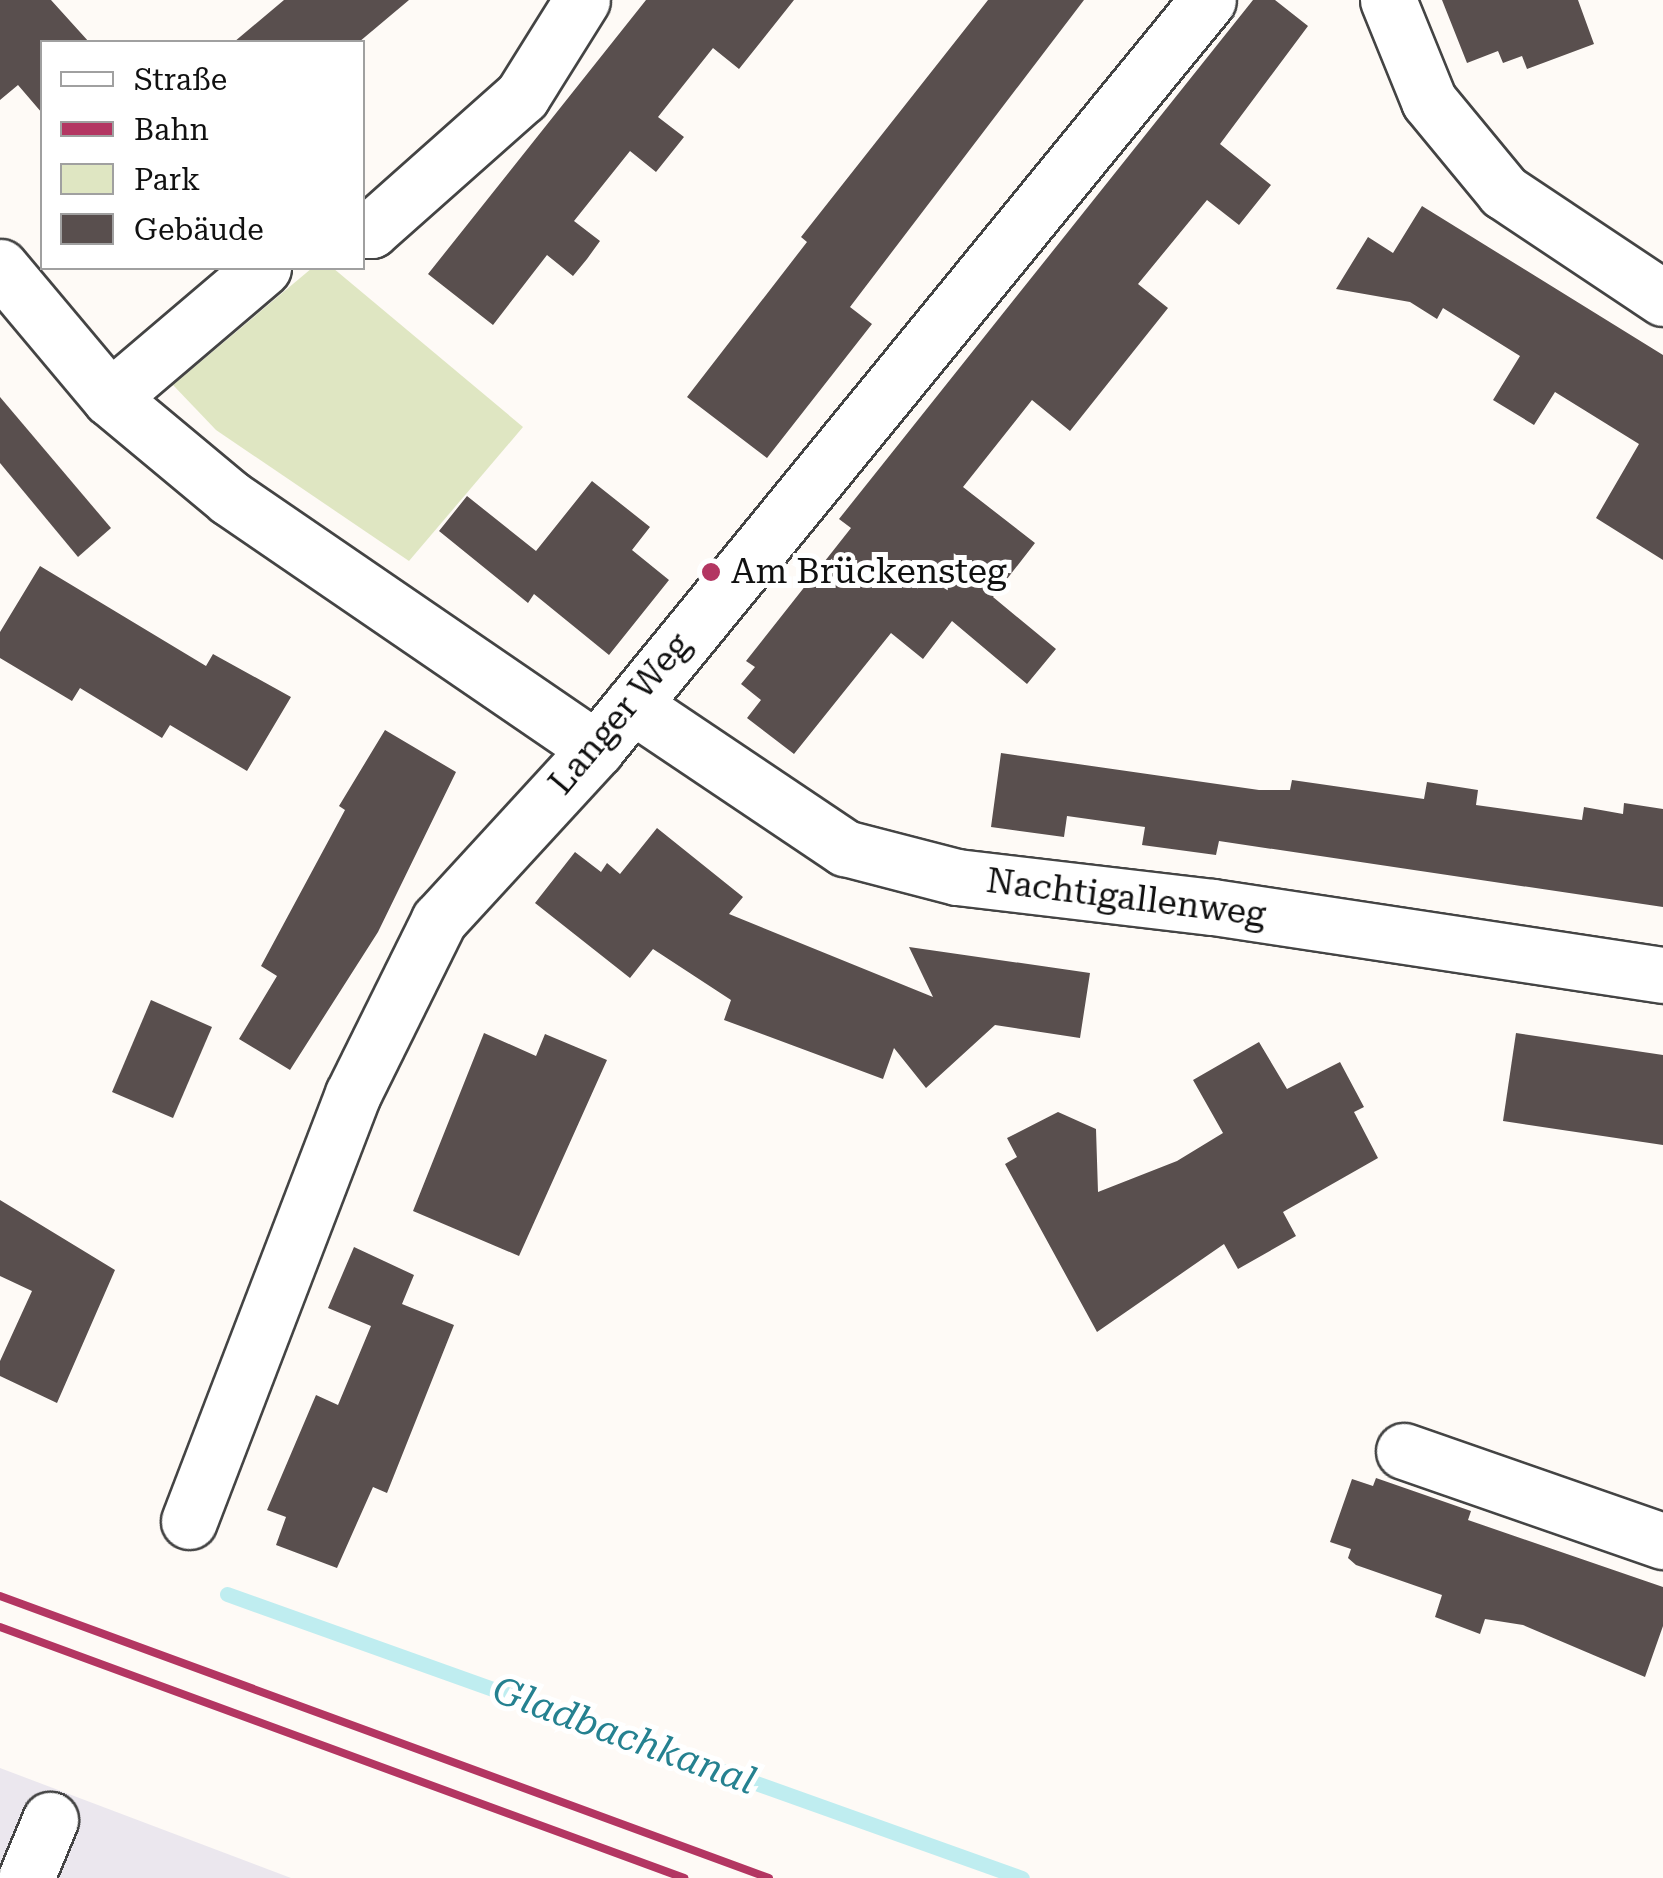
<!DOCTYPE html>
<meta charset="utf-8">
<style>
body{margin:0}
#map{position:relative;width:1663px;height:1878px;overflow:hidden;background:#fefaf6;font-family:"Roboto Serif",serif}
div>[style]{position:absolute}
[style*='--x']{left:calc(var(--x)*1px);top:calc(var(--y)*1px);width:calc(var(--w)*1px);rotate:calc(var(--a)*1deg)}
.industrial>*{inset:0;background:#ebe7ee}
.green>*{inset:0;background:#dfe6c2}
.stream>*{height:15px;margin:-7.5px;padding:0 7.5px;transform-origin:7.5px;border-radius:7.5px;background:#bfedf0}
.building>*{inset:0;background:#594f4e}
.roads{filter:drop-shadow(2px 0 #444) drop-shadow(-2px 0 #444) drop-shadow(0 2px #444) drop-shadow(0 -2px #444)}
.minor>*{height:55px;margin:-27.5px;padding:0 27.5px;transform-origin:27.5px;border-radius:27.5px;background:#fff}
.tertiary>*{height:55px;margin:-27.5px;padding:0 27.5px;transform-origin:27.5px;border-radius:27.5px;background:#fff}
.rail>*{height:8px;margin:-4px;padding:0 4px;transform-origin:4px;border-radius:4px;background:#b33662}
.dots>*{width:28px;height:28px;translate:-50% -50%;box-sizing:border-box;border:5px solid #fff;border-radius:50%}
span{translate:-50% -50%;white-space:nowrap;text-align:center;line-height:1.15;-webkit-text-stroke:10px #fff;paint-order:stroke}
.poi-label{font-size:35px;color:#111}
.left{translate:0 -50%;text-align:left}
.street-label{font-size:35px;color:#111}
.water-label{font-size:38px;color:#258190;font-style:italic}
.legend{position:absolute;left:40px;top:40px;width:325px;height:230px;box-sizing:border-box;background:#fff;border:2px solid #a0a0a0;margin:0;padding:12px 18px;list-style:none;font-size:30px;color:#111}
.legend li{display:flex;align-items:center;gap:20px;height:50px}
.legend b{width:50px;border:2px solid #a0a0a0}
</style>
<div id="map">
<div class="industrial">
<div style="clip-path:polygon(0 1768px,291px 1878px,0 1878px)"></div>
</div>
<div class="green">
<div style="clip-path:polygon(312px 268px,333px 268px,523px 427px,409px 561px,216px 430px,173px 385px)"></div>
</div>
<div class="stream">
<div style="--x:227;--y:1594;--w:844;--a:19.66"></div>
</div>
<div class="building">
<div style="clip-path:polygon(0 0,51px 0,89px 42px,42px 42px,42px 113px,18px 85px,0 100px)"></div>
<div style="clip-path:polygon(284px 0,409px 0,359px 42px,234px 42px)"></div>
<div style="clip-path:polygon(646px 0,794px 0,739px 69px,713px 48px,658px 117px,684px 137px,656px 172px,630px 151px,574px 221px,600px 241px,587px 259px,573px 276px,547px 255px,493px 325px,428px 274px)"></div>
<div style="clip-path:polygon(988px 0,1084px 0,850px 307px,872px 324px,767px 458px,687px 397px,807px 242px,801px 237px)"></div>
<div style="clip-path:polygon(1253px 0,1275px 0,1308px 26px,1220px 144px,1271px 185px,1239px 225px,1207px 200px,1138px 284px,1168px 308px,1070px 431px,1032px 400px,963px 487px,1035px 543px,993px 597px,1056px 649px,1027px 684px,952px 621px,923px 659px,891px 633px,794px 754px,747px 718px,761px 700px,741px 684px,755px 667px,746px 661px,851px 528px,839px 519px)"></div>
<div style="clip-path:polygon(1442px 0,1578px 0,1594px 44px,1527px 69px,1522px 56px,1503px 63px,1498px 51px,1467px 63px)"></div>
<div style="clip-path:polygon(1422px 206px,1663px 355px,1663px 560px,1596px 518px,1639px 444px,1555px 392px,1534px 425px,1493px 400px,1520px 356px,1443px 308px,1437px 319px,1410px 302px,1336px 289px,1368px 237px,1393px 253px)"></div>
<div style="clip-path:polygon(0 397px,111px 528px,78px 557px,0 463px)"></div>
<div style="clip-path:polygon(592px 481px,650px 527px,632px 550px,669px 580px,609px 655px,534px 594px,528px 603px,439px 531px,467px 496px,536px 551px)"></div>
<div style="clip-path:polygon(40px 566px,206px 666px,213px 654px,291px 697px,247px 771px,170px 725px,162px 738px,80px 688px,72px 701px,0 658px,0 632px)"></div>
<div style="clip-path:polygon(385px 730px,456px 772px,378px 932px,290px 1070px,239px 1039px,277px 976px,261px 966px,345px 810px,339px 806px)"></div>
<div style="clip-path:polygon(1001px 753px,1259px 790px,1290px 790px,1292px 780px,1424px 799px,1427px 782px,1478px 790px,1476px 805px,1582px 820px,1584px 807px,1623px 814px,1624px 803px,1663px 809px,1663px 907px,1219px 841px,1216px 855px,1142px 845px,1145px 827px,1067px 816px,1064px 837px,991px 827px)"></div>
<div style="clip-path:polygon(657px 828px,743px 897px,729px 914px,933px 997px,909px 947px,1090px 973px,1080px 1038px,995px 1025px,926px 1088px,894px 1048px,883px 1079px,724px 1020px,731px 1000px,653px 949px,630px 978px,535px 903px,575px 852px,601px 872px,607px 863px,620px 874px)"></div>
<div style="clip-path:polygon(151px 1000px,212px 1027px,173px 1118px,112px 1092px)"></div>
<div style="clip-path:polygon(484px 1033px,536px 1056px,545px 1034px,607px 1060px,519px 1256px,413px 1211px)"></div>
<div style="clip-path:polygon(1516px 1033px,1663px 1055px,1663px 1145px,1503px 1121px)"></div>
<div style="clip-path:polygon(1259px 1042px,1287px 1089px,1340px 1062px,1364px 1107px,1354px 1112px,1378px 1158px,1283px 1212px,1296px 1236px,1238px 1269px,1224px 1244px,1097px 1332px,1005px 1164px,1017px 1157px,1007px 1138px,1058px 1112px,1096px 1129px,1098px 1192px,1177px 1161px,1223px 1133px,1193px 1080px)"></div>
<div style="clip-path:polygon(0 1200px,115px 1270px,57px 1403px,0 1376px,0 1361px,32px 1291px,0 1276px)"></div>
<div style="clip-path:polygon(354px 1247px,414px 1275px,402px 1304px,454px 1325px,387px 1493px,373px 1487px,337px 1568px,276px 1545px,286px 1517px,267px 1510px,316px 1395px,338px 1405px,371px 1326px,328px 1308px)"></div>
<div style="clip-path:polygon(1376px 1478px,1471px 1511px,1468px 1520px,1663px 1587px,1663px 1626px,1645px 1677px,1523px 1625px,1485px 1619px,1480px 1634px,1435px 1617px,1442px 1595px,1356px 1565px,1348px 1558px,1351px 1549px,1330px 1542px,1352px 1479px,1373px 1486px)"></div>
</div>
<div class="roads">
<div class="minor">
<div style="--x:362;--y:230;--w:9;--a:0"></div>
<div style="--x:371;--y:230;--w:202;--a:-41.6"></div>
<div style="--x:522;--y:96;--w:113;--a:-58"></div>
<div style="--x:0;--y:267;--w:171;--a:50"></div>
<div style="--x:110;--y:398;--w:156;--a:39.8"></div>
<div style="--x:230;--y:498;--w:444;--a:34.4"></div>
<div style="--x:110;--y:398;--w:201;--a:-40.4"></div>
<div style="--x:632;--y:705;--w:257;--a:33.9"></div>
<div style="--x:845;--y:848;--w:116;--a:14.5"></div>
<div style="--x:957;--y:877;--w:258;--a:6.7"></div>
<div style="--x:1213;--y:907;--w:455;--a:8.6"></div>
<div style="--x:1404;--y:1451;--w:274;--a:19.2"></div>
<div style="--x:189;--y:1521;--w:457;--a:-69"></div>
<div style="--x:353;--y:1094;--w:194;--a:-63.7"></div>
<div style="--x:439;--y:920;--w:232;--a:-47.4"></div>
<div style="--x:596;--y:749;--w:967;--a:-50.75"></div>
<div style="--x:26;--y:1878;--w:63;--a:-67.5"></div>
</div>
<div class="tertiary">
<div style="--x:1388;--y:0;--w:109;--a:67.9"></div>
<div style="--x:1429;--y:101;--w:118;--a:50.5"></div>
<div style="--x:1504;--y:192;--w:191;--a:33.7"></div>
</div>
</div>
<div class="rail">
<div style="--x:0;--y:1596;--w:819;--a:20.14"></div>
<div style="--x:0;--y:1627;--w:729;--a:20.15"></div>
</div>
<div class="dots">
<div style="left:711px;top:572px;background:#b33662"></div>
</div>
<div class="poi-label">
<span class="left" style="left:731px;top:572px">Am Brückensteg</span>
</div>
<div class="street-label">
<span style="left:620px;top:714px;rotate:-50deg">Langer Weg</span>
<span style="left:1126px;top:898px;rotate:7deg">Nachtigallenweg</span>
</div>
<div class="water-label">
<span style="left:624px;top:1736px;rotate:20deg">Gladbachkanal</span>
</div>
<ul class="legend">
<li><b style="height:12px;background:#fff"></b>Straße</li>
<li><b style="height:12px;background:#b33662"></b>Bahn</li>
<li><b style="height:28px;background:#dfe6c2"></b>Park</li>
<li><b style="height:28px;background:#594f4e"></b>Gebäude</li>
</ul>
</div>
